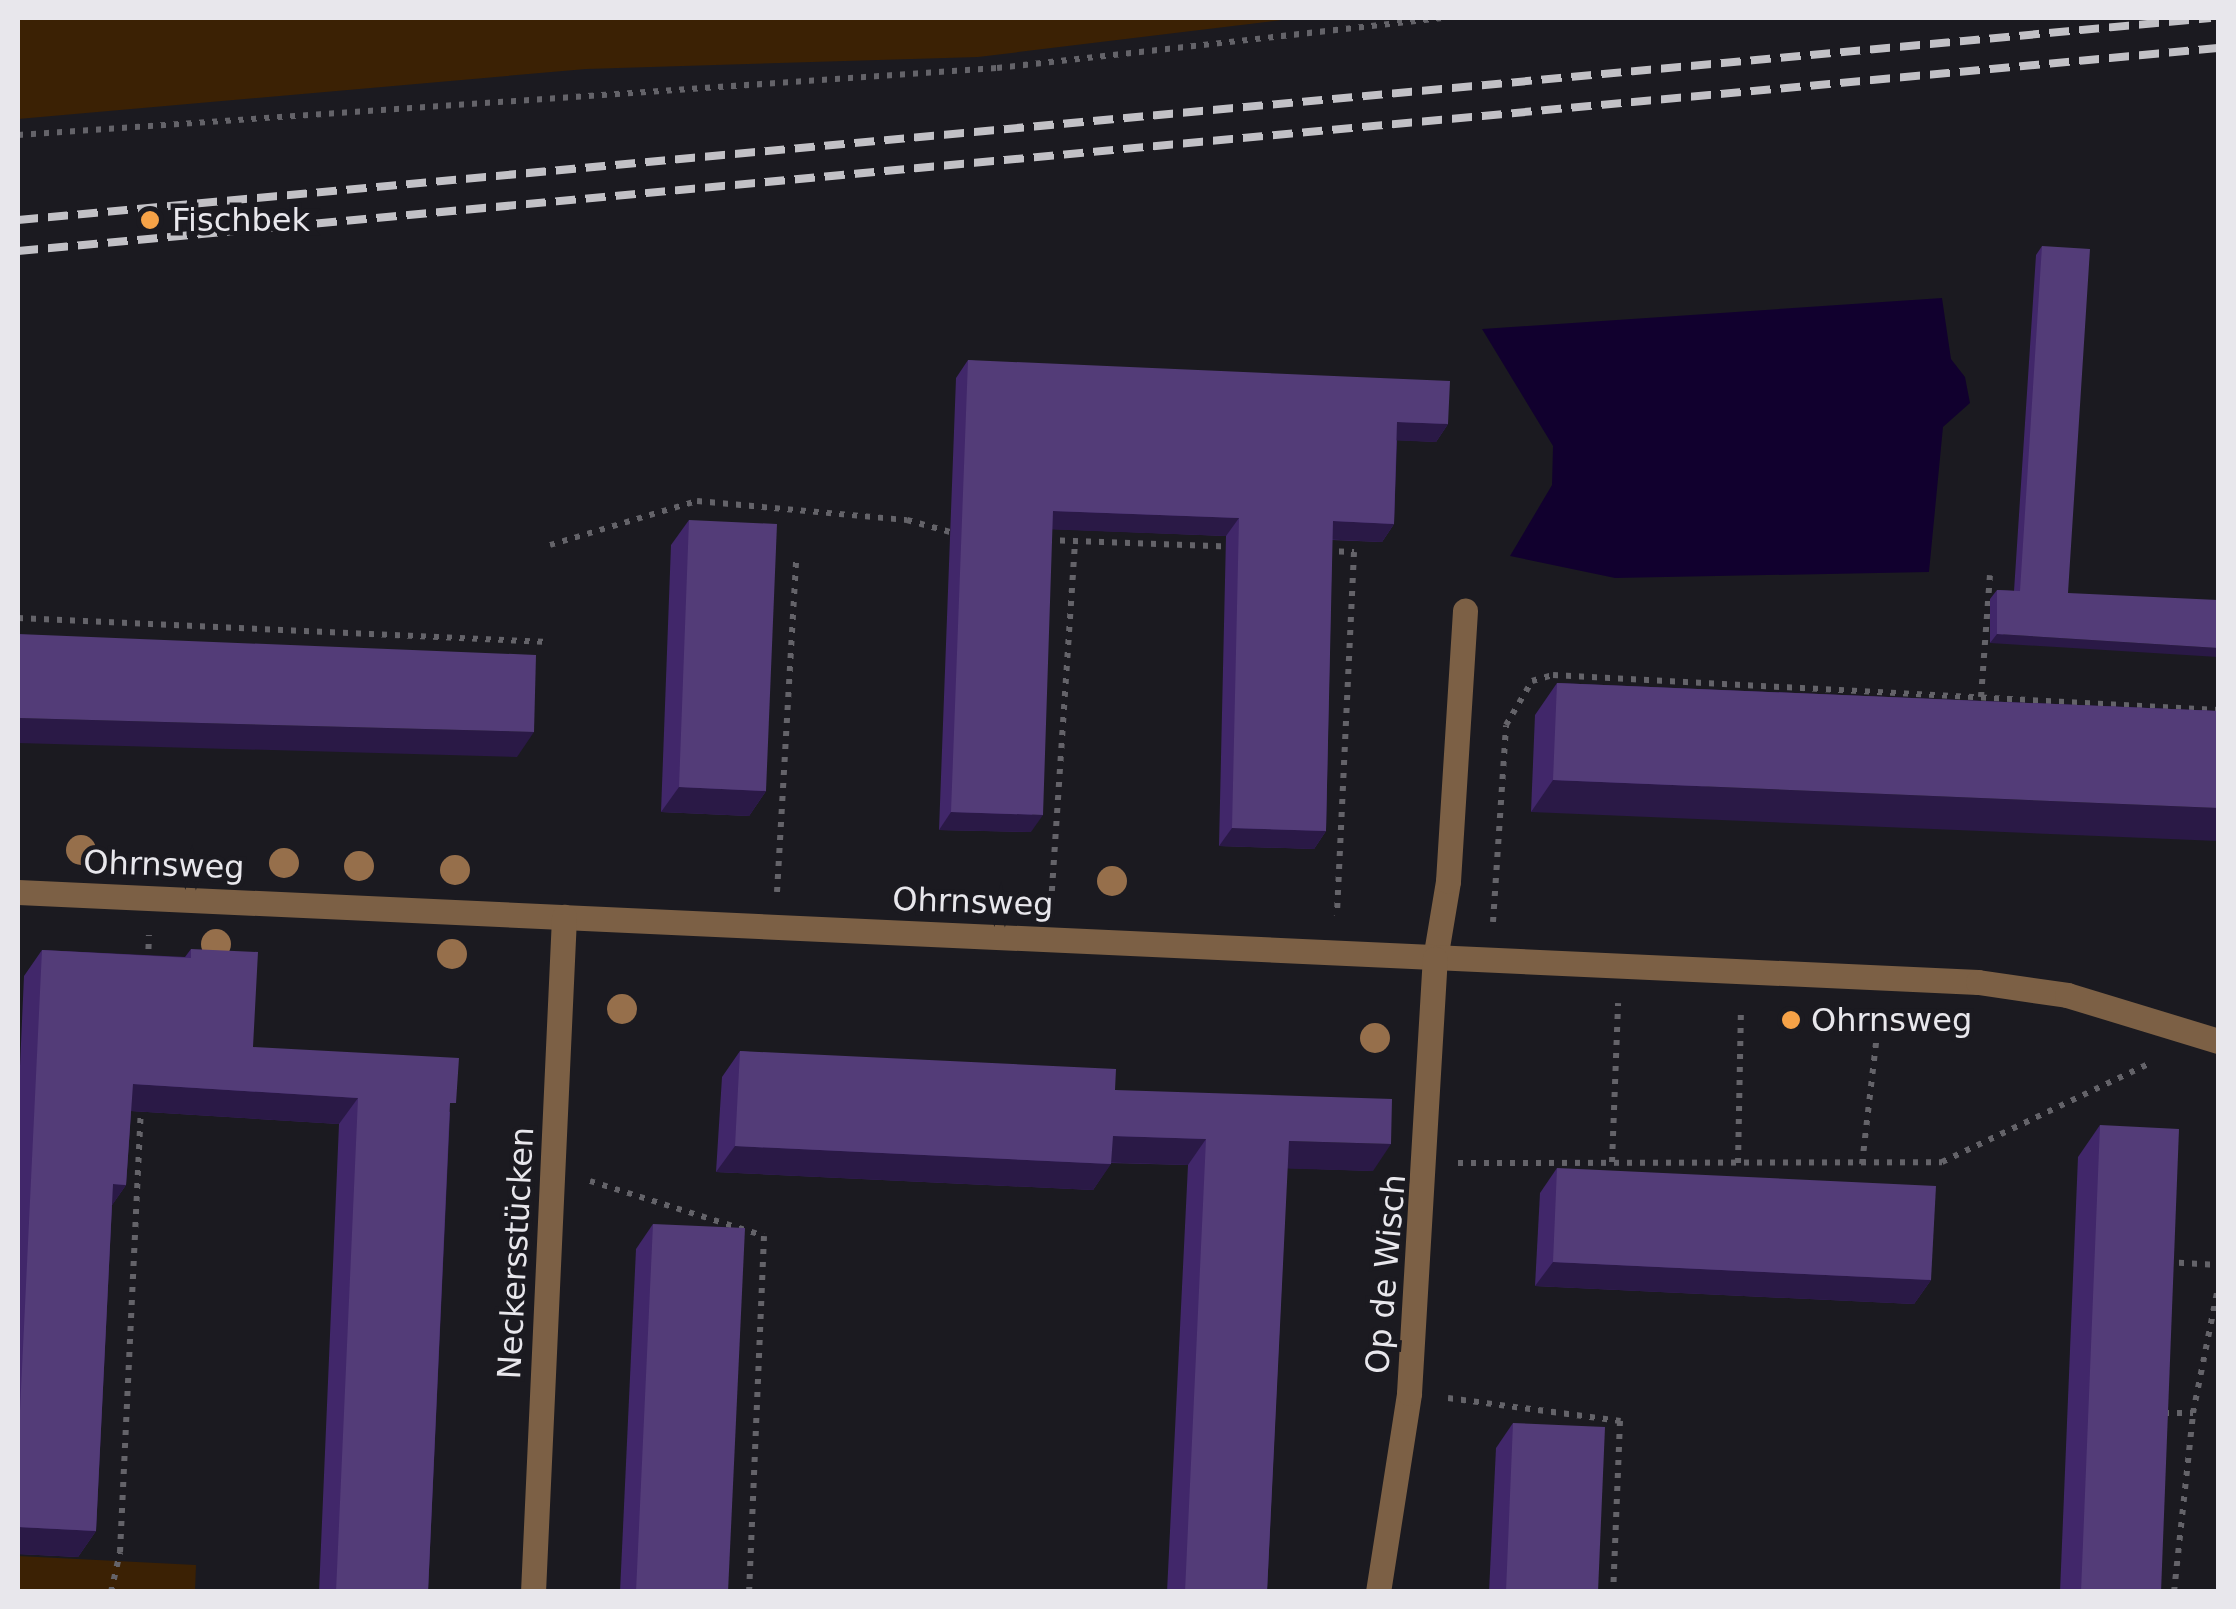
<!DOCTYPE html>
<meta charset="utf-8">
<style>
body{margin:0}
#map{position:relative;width:2236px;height:1609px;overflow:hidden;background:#1b1a20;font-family:"DejaVu Sans",sans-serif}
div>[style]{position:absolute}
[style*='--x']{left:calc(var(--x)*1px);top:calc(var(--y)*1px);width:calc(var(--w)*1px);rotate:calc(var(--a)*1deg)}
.green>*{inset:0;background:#3b2104}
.water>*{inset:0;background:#11002e}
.path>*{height:6px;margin-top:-3px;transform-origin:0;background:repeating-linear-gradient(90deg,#646369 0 5px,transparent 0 13px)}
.lane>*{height:25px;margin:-12.5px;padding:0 12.5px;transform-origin:12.5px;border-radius:12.5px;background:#7c6045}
.street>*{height:25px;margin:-12.5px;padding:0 12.5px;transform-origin:12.5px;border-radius:12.5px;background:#7c6045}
.rail>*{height:8px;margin-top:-4px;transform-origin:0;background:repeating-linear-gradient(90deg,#c2c1c6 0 20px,transparent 0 30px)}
.trees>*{width:30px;height:30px;margin:-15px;border-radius:50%;background:#966f4b}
.wall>*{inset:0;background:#41276a}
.shaded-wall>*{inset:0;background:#2a1946}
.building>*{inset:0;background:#533c78}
.dots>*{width:28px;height:28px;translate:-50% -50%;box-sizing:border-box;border:5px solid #1b1a20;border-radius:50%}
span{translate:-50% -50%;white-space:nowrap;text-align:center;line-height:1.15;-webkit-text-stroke:9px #1b1a20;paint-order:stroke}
.poi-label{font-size:32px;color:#e8e7ec}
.left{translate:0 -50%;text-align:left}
.street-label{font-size:32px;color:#e8e7ec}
.frame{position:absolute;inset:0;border:20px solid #e8e7ec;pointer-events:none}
</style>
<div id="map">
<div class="green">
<div style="clip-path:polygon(18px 18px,1298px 18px,978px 57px,586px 69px,18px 119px)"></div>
<div style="clip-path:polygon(18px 1556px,196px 1565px,195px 1591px,18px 1591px)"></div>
</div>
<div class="water">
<div style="clip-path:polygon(1942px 298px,1951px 359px,1965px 377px,1970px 403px,1943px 427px,1929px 572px,1615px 578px,1510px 556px,1552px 485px,1553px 446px,1482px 329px)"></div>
</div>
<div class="path">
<div style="--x:18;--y:135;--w:981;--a:-3.92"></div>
<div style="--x:997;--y:68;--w:448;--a:-6.4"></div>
<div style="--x:1047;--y:540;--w:187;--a:2.1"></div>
<div style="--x:550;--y:545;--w:153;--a:-16.7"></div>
<div style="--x:697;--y:501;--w:211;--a:5.2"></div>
<div style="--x:907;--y:520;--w:49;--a:15.5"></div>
<div style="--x:1326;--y:551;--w:28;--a:2"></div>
<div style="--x:1354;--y:552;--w:364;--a:92.7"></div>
<div style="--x:18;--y:618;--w:531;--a:2.59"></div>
<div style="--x:1981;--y:697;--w:122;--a:-85.8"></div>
<div style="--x:777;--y:892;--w:334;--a:-86.7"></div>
<div style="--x:1051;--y:904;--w:363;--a:-86.2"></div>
<div style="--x:1493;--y:922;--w:197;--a:-86.2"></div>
<div style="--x:1506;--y:725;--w:51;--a:-59.4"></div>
<div style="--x:1532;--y:681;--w:22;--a:-16"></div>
<div style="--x:1553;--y:675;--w:666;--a:3.01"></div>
<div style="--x:148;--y:962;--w:27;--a:-88"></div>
<div style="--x:1612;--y:1162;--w:159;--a:-87.8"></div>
<div style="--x:1458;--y:1163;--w:484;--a:-0.1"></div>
<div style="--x:1942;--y:1162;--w:233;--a:-25.4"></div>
<div style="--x:1738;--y:1163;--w:154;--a:-88.9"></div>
<div style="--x:1862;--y:1164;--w:149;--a:-83.4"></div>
<div style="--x:590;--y:1181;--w:182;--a:17.5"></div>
<div style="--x:764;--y:1236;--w:356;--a:92.4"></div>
<div style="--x:2166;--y:1262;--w:52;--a:3.3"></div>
<div style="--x:1448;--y:1398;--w:174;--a:7.6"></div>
<div style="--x:1620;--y:1421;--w:171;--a:92.3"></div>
<div style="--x:2164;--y:1413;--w:29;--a:0"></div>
<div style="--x:111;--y:1592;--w:41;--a:-77.3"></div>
<div style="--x:120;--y:1552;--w:448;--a:-87.3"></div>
<div style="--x:2174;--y:1592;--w:180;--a:-83.9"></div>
<div style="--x:2193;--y:1413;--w:127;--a:-78.7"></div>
</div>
<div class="lane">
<div style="--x:1435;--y:959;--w:79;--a:-80.5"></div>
<div style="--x:1448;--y:881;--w:271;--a:-86.4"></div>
</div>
<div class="street">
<div style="--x:18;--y:892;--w:1962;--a:2.63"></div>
<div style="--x:1978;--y:982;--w:90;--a:8.3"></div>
<div style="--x:2067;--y:995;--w:158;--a:16.9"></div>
<div style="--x:533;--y:1592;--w:676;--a:-87.37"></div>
<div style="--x:1378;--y:1592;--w:201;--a:-81.1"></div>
<div style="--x:1409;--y:1393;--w:435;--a:-86.6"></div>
</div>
<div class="rail">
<div style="--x:18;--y:220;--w:2202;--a:-5.26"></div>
<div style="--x:18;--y:251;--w:2209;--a:-5.27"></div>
</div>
<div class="trees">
<div style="left:81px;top:850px"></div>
<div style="left:284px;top:863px"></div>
<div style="left:359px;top:866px"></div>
<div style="left:455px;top:870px"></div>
<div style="left:1112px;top:881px"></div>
<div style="left:216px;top:944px"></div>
<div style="left:452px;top:954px"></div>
<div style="left:622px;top:1009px"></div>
<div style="left:1375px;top:1038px"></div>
</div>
<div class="wall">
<div style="clip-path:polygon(2042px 246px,2068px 593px,1990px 643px,1990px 599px,1997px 590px,2014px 591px,2036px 255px)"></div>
<div style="clip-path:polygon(968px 360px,1448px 424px,1436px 442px,1397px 440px,1394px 524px,1382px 542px,1332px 540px,1326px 831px,1314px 849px,1219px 846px,1226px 536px,1052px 529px,1031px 832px,939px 830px,956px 378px)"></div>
<div style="clip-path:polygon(689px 520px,766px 791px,749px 816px,661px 812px,671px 545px)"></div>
<div style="clip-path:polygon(1557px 683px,2218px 711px,1531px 812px,1535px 715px)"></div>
<div style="clip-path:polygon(191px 949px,253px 1047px,450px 1112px,428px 1592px,319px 1592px,339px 1124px,131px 1111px,126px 1185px,112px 1205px,96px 1531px,78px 1557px,18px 1554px,18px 1111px,24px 976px,42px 950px,185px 957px)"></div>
<div style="clip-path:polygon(740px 1051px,1115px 1090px,1373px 1171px,1287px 1168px,1267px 1592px,1167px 1592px,1188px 1165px,1111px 1163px,1093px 1190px,716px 1172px,722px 1077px)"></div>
<div style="clip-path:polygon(2100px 1125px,2161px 1592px,2060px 1592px,2078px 1157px)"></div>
<div style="clip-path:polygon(1557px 1168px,1931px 1280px,1914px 1304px,1535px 1286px,1540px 1193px)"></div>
<div style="clip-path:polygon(653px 1224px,728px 1592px,620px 1592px,636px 1249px)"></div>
<div style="clip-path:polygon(1513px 1423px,1598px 1592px,1489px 1592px,1496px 1448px)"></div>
</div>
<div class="shaded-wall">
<div style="clip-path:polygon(1397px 422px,1448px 424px,1436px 442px,1385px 440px)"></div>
<div style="clip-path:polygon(1053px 511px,1239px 518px,1226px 536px,1041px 529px)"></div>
<div style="clip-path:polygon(1333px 521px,1394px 524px,1382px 542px,1320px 539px)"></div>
<div style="clip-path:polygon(1997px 634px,2218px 648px,2218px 657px,1990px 643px)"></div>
<div style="clip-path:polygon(18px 718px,534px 732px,517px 757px,18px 743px)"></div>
<div style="clip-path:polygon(1553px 780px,2218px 808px,2218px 841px,1531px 812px)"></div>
<div style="clip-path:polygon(679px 787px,766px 791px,749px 816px,661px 812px)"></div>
<div style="clip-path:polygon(951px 812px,1043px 815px,1031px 832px,939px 830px)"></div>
<div style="clip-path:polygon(1232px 828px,1326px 831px,1314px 849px,1219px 846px)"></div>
<div style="clip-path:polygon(133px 1084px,358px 1098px,339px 1124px,115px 1110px)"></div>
<div style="clip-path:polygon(1113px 1136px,1206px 1139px,1188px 1165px,1094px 1162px)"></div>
<div style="clip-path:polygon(1289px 1141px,1391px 1144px,1373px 1171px,1270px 1168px)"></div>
<div style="clip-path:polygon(735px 1146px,1111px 1164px,1093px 1190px,716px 1172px)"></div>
<div style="clip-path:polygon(113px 1184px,126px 1185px,108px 1211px)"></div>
<div style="clip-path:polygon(1553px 1262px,1931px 1280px,1914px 1304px,1535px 1286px)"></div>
<div style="clip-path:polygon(18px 1527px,96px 1531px,78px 1557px,18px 1554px)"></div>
</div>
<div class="building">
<div style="clip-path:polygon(2042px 246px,2090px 249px,2068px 593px,2218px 600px,2218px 648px,1997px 634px,1997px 590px,2020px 591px)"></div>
<div style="clip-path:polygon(968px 360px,1450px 381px,1448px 424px,1397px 422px,1394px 524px,1333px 521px,1326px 831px,1232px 828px,1239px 518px,1053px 511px,1043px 815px,951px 812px)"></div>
<div style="clip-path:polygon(689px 520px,777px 524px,766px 791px,679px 787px)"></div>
<div style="clip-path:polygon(18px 634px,536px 655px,534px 732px,18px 718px)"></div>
<div style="clip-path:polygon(1557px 683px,2218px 711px,2218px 808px,1553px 780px)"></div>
<div style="clip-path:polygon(191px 949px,258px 952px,253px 1047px,459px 1058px,456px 1103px,450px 1103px,428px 1592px,336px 1592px,358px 1098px,133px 1084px,126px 1185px,113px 1184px,96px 1531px,18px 1527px,18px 1452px,42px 950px,191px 958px)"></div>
<div style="clip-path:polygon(740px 1051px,1116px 1069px,1115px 1090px,1392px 1099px,1391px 1144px,1289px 1141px,1267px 1592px,1185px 1592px,1206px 1139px,1113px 1136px,1111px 1164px,735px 1146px)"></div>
<div style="clip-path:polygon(2100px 1125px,2179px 1129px,2161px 1592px,2081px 1592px)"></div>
<div style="clip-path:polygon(1557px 1168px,1936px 1186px,1931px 1280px,1553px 1262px)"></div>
<div style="clip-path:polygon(653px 1224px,745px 1228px,728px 1592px,636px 1592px)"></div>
<div style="clip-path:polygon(1513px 1423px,1605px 1427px,1598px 1592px,1506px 1592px)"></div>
</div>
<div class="dots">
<div style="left:150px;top:220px;background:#f6a247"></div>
<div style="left:1791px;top:1020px;background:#f6a247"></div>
</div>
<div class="poi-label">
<span class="left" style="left:172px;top:220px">Fischbek</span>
<span class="left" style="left:1811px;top:1020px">Ohrnsweg</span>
</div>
<div class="street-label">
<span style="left:164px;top:865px;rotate:2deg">Ohrnsweg</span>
<span style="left:973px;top:902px;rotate:2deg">Ohrnsweg</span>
<span style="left:516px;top:1253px;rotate:-87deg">Neckersstücken</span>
<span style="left:1386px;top:1274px;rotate:-85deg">Op de Wisch</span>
</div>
<div class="frame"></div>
</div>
